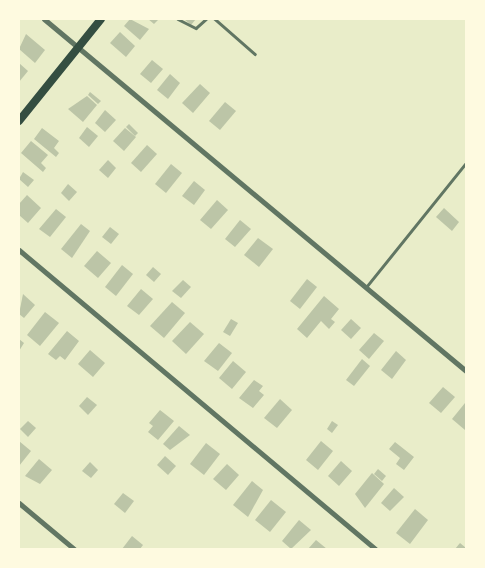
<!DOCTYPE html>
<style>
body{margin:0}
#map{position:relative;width:485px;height:568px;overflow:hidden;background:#e9edc9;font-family:"Nunito Sans",sans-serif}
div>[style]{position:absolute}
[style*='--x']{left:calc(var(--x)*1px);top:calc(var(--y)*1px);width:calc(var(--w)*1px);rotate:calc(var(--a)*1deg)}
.building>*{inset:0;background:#bcc5a7}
.service>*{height:2.5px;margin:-1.25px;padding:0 1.25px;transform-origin:1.25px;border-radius:1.25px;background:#617663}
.minor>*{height:5px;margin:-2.5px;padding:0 2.5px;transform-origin:2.5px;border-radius:2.5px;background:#617663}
.secondary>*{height:8px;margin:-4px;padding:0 4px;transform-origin:4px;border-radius:4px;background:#344e41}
span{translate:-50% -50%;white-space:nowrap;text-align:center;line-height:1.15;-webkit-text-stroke:4px #fefae0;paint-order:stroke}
.frame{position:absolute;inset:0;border:20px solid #fefae0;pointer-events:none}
</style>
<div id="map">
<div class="building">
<div style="clip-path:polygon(130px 19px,149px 29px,140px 40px,124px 26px)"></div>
<div style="clip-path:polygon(148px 19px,159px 19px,154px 24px)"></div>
<div style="clip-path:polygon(184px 19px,196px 19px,191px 25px)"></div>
<div style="clip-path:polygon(120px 32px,135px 46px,126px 57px,110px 43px)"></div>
<div style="clip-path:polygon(26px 34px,45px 50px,35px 63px,19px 49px)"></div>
<div style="clip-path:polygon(152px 60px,163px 69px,151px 83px,140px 74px)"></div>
<div style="clip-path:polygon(19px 63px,28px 71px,19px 82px)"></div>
<div style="clip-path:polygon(170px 74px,180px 83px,168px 99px,157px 90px)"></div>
<div style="clip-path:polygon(200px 84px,210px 93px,193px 113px,182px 103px)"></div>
<div style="clip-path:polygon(90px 92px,101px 101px,98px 104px,88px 95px)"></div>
<div style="clip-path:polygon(87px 96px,97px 105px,83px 122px,68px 109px)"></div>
<div style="clip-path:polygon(225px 102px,236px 111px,220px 130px,209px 121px)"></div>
<div style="clip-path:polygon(105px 110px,116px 120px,105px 132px,95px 123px)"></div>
<div style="clip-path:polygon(129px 124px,138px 133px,135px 136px,126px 127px)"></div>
<div style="clip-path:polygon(87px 127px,98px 136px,89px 147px,79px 138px)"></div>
<div style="clip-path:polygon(42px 128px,59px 141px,54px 148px,59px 153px,56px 157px,34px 139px)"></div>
<div style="clip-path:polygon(125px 128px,136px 137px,124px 151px,113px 141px)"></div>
<div style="clip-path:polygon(31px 141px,48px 155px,41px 163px,46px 168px,43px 172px,21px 153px)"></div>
<div style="clip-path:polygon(147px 145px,157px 154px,141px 172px,131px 163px)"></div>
<div style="clip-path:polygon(108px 160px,116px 168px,108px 178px,99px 170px)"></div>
<div style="clip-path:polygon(171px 164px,182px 173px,166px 193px,155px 184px)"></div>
<div style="clip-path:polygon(23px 172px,34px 180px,28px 187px,19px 179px)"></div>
<div style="clip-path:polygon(194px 181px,205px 190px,194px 205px,182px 196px)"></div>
<div style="clip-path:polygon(68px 184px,77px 192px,69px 201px,61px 193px)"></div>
<div style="clip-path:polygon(27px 195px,41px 208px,28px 223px,19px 215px,19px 204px)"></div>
<div style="clip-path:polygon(217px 200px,228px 210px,211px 229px,200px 220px)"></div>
<div style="clip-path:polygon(444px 208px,459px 222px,452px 231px,436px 217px)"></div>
<div style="clip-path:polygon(56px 209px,66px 217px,50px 237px,39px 229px)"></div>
<div style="clip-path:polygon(240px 220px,251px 229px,235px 247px,225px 239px)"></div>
<div style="clip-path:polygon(81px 224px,90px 231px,72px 258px,61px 249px)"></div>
<div style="clip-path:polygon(110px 227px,119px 234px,111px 244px,102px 237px)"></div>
<div style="clip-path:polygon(258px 238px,273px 249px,259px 267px,244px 255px)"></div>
<div style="clip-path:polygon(97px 251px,111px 263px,98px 278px,84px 266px)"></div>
<div style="clip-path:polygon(122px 265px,133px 274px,116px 296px,105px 287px)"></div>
<div style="clip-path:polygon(153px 267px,161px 274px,154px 282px,146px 275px)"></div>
<div style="clip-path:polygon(307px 279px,317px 287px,300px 309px,290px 301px)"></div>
<div style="clip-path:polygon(183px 280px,191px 287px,181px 298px,172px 291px)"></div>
<div style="clip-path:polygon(141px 289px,153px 299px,139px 315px,127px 306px)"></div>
<div style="clip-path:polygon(23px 294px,35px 305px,24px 318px,19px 314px)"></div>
<div style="clip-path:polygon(324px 296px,339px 309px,331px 319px,335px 322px,329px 329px,321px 321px,307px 338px,297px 329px)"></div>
<div style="clip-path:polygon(172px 302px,185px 313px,164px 338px,150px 326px)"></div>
<div style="clip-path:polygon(45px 312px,59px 323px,40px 346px,27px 335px)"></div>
<div style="clip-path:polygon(231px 319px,238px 323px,230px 336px,223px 332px)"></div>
<div style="clip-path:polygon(351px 319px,361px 328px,351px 339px,341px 330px)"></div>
<div style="clip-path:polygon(190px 322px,204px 334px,186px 354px,172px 341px)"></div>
<div style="clip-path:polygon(67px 331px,79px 341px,65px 360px,60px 356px,56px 360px,48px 354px)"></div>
<div style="clip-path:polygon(374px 333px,384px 341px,369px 359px,359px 350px)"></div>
<div style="clip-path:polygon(19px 339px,24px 343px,19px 351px)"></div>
<div style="clip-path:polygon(219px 343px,232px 353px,218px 371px,204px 361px)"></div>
<div style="clip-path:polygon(90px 350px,105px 363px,93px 377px,78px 364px)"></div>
<div style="clip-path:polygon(396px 351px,406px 360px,392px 379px,381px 370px)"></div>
<div style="clip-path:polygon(362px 359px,370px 366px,354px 386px,346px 380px)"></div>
<div style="clip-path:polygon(233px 361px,246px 372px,232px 389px,219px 378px)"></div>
<div style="clip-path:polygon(254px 380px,263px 386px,259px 391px,264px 395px,253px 408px,239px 398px)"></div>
<div style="clip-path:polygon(443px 387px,455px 397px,441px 413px,429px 403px)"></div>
<div style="clip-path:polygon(87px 397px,97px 405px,88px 415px,79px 406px)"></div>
<div style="clip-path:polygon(280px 399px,292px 410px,277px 428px,264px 418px)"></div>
<div style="clip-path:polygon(465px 403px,466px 429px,465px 430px,452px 419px)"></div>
<div style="clip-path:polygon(160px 410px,174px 421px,158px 440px,148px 432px,153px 426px,149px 423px)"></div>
<div style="clip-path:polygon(28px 421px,36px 428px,28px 437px,20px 429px)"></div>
<div style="clip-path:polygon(332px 421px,338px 425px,332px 433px,327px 429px)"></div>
<div style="clip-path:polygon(179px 426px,190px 435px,170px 450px,163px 444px)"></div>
<div style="clip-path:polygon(19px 441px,31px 451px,19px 466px)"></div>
<div style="clip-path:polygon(321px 441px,333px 451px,318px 470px,306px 460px)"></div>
<div style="clip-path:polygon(395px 442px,414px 457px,404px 470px,396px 464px,400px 458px,389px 449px)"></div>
<div style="clip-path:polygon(206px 443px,220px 454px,204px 475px,190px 464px)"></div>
<div style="clip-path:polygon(165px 456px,176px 466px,168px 475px,157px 465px)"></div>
<div style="clip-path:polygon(39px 459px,52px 470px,40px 484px,25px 476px)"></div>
<div style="clip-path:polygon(341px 461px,352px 471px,339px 486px,328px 476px)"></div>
<div style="clip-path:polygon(90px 462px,98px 470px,91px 478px,82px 471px)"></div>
<div style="clip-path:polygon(227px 464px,239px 475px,226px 490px,213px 479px)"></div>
<div style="clip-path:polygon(378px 469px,386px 476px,382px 481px,374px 474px)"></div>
<div style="clip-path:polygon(372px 473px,384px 484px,365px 508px,355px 494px)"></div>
<div style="clip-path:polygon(252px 481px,263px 490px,248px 517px,233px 505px)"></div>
<div style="clip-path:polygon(394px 488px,404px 497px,390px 511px,381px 503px)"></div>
<div style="clip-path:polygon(123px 493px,134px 501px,125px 513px,114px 504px)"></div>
<div style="clip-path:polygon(271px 500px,286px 512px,270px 532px,255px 520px)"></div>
<div style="clip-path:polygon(415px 509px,428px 520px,410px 544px,396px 533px)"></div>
<div style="clip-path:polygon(299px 520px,311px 530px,291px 549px,282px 541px)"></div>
<div style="clip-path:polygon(132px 536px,143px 545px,140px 549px,122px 549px)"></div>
<div style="clip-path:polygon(316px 540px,327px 549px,308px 549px)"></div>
<div style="clip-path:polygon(460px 543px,466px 548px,466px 549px,455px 549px)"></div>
</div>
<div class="service">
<div style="--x:178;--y:19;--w:20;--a:27"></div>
<div style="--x:196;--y:28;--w:13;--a:-42"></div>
<div style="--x:215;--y:19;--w:53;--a:41.2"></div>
<div style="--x:367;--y:286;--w:158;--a:-51.2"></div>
</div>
<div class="minor">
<div style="--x:44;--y:19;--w:550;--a:39.83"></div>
<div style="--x:19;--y:250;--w:465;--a:40"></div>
<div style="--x:19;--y:503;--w:72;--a:39.9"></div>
</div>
<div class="secondary">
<div style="--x:19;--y:121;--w:131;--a:-51.2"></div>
</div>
<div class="frame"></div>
</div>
